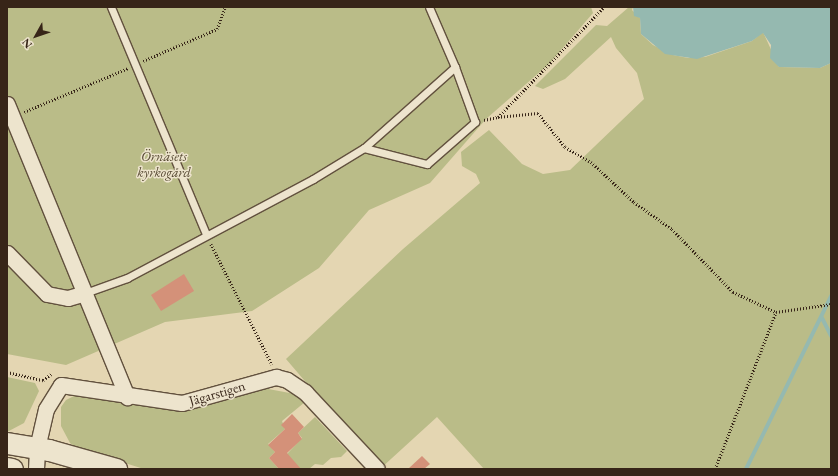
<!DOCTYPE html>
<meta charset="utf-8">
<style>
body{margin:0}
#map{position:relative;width:838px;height:476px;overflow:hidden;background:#e4d6b2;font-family:"EB Garamond",serif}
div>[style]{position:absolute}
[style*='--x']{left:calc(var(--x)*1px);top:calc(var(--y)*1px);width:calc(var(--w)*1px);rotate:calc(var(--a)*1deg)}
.green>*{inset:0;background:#babc88}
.water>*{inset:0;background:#95b9b0}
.stream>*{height:4px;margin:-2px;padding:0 2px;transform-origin:2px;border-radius:2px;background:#95b9b0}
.building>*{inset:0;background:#d49179}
.path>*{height:2.5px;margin-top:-1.25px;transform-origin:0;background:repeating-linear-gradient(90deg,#372518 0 1px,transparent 0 3px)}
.roads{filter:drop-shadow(1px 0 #62513e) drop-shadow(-1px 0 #62513e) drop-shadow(0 1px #62513e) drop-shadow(0 -1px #62513e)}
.lane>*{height:7px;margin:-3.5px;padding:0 3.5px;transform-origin:3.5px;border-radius:3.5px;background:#ede4cd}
.street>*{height:15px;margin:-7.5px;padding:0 7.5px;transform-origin:7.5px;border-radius:7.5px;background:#ede4cd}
.secondary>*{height:21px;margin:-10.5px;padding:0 10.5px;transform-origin:10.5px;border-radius:10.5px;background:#ede4cd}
span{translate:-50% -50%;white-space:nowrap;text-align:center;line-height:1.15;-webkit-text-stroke:3px #ede4cd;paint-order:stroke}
.park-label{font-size:14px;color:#584b34;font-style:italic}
.street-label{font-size:14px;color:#372518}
.frame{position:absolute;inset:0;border:8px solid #372518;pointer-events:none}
.north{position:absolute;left:16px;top:16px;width:40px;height:40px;-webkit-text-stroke:3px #ede4cd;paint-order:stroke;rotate:230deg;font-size:11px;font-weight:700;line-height:16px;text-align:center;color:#372518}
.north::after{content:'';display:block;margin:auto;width:14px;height:18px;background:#372518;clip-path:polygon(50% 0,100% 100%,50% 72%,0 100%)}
</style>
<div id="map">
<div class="green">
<div style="clip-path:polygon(7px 7px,591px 7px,593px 13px,549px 64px,486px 119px,430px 183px,369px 210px,319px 268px,252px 311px,165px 322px,66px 365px,7px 354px)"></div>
<div style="clip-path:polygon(629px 7px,633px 7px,632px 10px,640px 18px,641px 34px,653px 45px,673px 55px,688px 58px,705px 57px,752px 41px,763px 32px,779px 67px,820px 68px,831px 63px,831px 469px,484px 469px,437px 417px,380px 469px,286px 359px,403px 249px,480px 183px,476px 174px,462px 166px,461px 152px,489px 130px,522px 164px,543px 174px,570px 170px,644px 99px,637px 73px,616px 48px,611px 37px,565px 79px,543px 89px,535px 86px,596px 25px,607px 26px)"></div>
<div style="clip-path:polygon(7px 377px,35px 383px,39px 391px,24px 423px,7px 432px)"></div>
<div style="clip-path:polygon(263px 388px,295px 394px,305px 402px,282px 421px,285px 429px,268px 444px,275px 452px,269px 458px,279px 469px,144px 469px,77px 448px,70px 443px,61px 426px,61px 407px,66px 400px,74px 396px,167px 409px,187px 409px)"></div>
<div style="clip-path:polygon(315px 417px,347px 451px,341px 457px,331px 458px,323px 465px,315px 464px,309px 469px,282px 469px,287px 454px,302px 438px,298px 433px)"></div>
</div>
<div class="water">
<div style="clip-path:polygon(633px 7px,831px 7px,831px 63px,820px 68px,779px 67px,770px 58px,771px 45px,763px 33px,752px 41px,697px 59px,665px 54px,641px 34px,640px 18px,634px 16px)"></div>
</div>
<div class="stream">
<div style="--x:822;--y:318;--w:20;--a:63"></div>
<div style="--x:746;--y:469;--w:193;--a:-63.8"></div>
</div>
<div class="building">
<div style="clip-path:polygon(184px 274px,194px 291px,161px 311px,151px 295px)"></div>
<div style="clip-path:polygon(292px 414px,304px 427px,298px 433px,302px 439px,287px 453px,301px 469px,279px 469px,269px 458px,275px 452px,268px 445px,285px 429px,281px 425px)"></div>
<div style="clip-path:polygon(422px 456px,430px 464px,424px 469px,408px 469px)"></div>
</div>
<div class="path">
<div style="--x:143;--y:61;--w:81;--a:-23.4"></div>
<div style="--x:217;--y:29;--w:23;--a:-70"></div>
<div style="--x:24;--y:112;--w:113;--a:-22.9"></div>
<div style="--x:498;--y:117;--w:40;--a:-5.7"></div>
<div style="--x:538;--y:113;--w:43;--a:51.5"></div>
<div style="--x:565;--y:147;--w:30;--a:30"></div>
<div style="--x:591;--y:162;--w:59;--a:42.9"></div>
<div style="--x:634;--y:202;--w:47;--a:35.4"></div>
<div style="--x:672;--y:229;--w:88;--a:45.9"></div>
<div style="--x:733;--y:292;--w:47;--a:24.9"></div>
<div style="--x:484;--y:120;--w:14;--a:-12"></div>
<div style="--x:498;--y:117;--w:153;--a:-46.1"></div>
<div style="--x:211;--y:244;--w:135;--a:63.1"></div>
<div style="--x:7;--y:372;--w:37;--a:13"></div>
<div style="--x:43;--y:380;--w:10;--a:-37"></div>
<div style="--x:715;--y:469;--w:168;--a:-68.8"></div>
<div style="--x:776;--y:312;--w:56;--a:-8.3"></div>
</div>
<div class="roads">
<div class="lane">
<div style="--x:111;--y:7;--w:246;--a:67.3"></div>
<div style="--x:364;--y:148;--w:65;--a:14.3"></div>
<div style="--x:427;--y:164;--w:64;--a:-41.2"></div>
<div style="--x:475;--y:122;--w:59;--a:-110"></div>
<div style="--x:85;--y:293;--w:45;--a:-19.7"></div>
<div style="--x:127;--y:278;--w:211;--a:-28"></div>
<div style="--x:313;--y:179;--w:60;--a:-31.3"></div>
<div style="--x:364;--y:148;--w:122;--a:-41.7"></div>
<div style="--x:455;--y:67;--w:65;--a:-113.4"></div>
</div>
<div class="street">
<div style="--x:7;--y:104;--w:317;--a:67.7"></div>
<div style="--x:7;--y:253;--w:57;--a:45.7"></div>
<div style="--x:47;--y:294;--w:21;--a:11"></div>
<div style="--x:68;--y:298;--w:18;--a:-16"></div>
<div style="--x:36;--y:469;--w:21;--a:-87"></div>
<div style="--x:37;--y:448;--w:40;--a:-77"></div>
<div style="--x:46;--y:409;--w:28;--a:-58"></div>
<div style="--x:61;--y:385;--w:122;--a:8.5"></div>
<div style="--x:182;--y:403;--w:98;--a:-15.5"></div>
<div style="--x:276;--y:377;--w:11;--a:15"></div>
<div style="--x:287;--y:380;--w:22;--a:34"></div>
<div style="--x:305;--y:392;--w:105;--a:46.9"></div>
</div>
<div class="secondary">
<div style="--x:7;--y:443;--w:43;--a:9.5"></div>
<div style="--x:49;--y:450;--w:70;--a:15.8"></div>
<div style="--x:7;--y:468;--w:5;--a:11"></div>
</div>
</div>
<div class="park-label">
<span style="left:164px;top:164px">Örnäsets<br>kyrkogård</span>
</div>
<div class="street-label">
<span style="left:217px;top:393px;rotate:-16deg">Jägarstigen</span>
</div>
<div class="frame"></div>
<div class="north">N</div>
</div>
